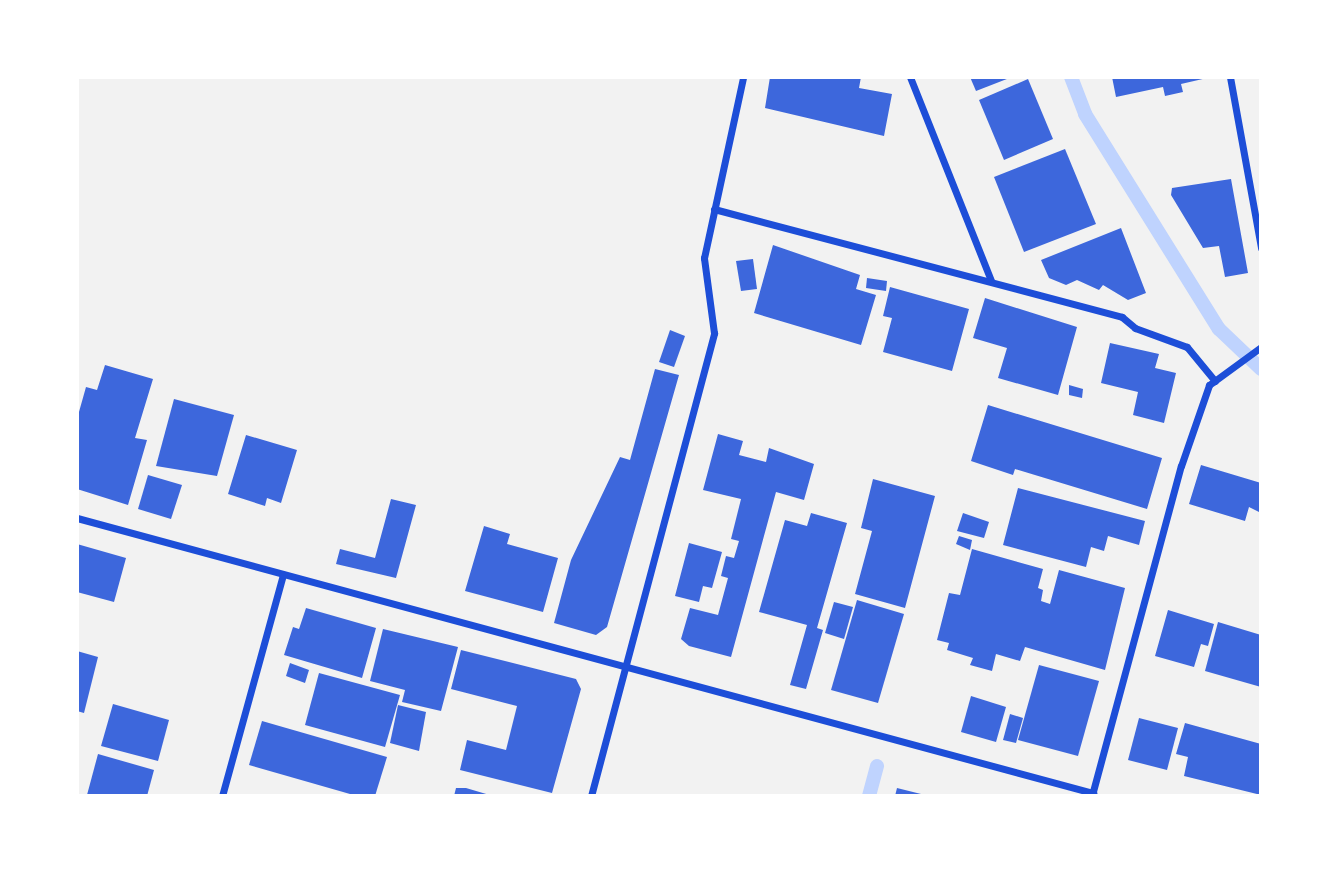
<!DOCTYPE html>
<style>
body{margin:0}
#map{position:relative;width:1338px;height:873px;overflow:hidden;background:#f2f2f2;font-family:"Fira Sans Condensed",sans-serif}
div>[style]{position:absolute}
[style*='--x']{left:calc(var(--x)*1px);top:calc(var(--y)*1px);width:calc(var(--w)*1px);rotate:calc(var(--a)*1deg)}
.stream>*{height:14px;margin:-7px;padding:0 7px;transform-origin:7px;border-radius:7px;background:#bfd3fe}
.building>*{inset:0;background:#3d67dc}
.minor>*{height:7px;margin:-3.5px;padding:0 3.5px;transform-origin:3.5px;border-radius:3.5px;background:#1d4ed8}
span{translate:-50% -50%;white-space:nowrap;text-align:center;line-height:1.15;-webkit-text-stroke:5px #fff;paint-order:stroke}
.frame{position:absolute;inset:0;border:79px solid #fff;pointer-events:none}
</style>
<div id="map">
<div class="stream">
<div style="--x:1071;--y:77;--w:40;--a:69"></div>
<div style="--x:1085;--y:114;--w:253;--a:58.1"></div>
<div style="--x:1219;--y:329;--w:58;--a:43.6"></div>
<div style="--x:869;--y:796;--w:31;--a:-75"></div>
</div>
<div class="building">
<div style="clip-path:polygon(770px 77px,861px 77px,859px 88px,892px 94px,884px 136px,765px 108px)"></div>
<div style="clip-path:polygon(970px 77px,1012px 77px,976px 91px)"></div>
<div style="clip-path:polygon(1112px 77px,1207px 77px,1207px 78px,1181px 84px,1183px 92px,1165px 96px,1163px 87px,1116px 97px)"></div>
<div style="clip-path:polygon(1028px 79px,1053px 139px,1004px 160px,979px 100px)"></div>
<div style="clip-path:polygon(1065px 149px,1096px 224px,1024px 252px,994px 177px)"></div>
<div style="clip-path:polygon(1231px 179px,1248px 273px,1225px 277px,1219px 246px,1203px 248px,1171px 195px,1172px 188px)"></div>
<div style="clip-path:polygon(1121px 228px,1146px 293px,1128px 300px,1103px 285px,1099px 290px,1077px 280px,1066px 285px,1049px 278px,1041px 260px)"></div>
<div style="clip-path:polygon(773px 245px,860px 275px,856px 289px,876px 295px,861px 345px,754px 313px)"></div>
<div style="clip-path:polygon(753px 259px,757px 289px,741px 291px,736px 261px)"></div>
<div style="clip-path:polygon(867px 278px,887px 281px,886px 291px,866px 288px)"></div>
<div style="clip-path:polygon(890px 287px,969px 309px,952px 371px,883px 352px,892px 318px,883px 316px)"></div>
<div style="clip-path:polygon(985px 298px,1077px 327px,1058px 395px,998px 378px,1007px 348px,973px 338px)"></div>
<div style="clip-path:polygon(670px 330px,685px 336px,674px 367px,659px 362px)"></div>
<div style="clip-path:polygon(1110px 343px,1159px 354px,1155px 368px,1176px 373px,1164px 423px,1133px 415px,1138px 392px,1101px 383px)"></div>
<div style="clip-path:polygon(105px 365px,153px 379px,135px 438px,147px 440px,128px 505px,77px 489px,77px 419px,86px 387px,97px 390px)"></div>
<div style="clip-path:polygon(655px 369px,679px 375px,607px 627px,596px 635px,554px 623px,571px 560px,620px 457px,630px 460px)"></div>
<div style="clip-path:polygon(1069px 385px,1083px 389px,1082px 398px,1069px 395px)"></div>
<div style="clip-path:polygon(174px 399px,234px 415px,217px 476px,156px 466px)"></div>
<div style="clip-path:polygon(988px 405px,1162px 458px,1147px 509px,1015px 469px,1013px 475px,971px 461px)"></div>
<div style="clip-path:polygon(718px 434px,743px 441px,739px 455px,766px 462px,769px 448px,814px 464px,804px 500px,776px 492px,731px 657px,689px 646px,681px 639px,690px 608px,718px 615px,728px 578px,721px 576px,726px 556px,734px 558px,739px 541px,731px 539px,741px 499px,703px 490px)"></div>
<div style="clip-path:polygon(246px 435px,297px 450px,281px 503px,267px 498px,265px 506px,228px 494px)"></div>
<div style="clip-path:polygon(1201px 465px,1261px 483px,1261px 513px,1249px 507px,1245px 521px,1189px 504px)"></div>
<div style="clip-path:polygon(148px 475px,182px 485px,171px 519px,138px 509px)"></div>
<div style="clip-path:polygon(873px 479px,935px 496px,905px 608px,855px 594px,872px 531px,861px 528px)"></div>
<div style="clip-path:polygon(1018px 488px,1145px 521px,1139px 545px,1108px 536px,1104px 551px,1091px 547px,1086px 567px,1003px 545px)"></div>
<div style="clip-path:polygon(391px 499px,416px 505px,396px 578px,336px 564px,340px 549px,375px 558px)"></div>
<div style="clip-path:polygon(811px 513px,847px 523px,817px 628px,823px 630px,806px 689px,790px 685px,807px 625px,759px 612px,785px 520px,807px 526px)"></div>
<div style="clip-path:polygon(963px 513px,989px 522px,984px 538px,957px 531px)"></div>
<div style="clip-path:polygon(484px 526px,510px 534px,507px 544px,558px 558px,543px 612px,465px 591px)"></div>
<div style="clip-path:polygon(959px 536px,972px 540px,970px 550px,956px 544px)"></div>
<div style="clip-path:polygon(689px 543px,722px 552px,712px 588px,703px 586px,699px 602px,675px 596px)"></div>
<div style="clip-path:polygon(77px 544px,126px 558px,114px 602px,77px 592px)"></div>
<div style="clip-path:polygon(972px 549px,1043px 569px,1038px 588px,1043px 590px,1041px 601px,1050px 604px,1059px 570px,1125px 588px,1105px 670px,1025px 647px,1020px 661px,996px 654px,992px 671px,970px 665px,973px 658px,947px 650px,949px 643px,937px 640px,949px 593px,960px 595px)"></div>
<div style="clip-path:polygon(857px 600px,904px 614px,878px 703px,831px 690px)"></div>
<div style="clip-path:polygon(834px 602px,853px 607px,844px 639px,825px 633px)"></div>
<div style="clip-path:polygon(306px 608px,376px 628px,362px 678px,284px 655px,293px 627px,299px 629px)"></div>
<div style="clip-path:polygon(1168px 610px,1214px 624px,1208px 646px,1201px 644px,1194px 667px,1155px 656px)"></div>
<div style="clip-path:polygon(1218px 622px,1261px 635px,1261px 687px,1205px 671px)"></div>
<div style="clip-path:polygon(383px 629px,458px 647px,441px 711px,402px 702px,405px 690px,370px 681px)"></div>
<div style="clip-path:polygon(461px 650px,576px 679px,581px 689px,552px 793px,460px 770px,467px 740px,506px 750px,517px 706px,451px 689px)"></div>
<div style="clip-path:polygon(77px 651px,98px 657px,84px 713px,77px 711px)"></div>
<div style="clip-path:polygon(290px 663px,309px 670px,305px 683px,286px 676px)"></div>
<div style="clip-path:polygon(1039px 665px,1099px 681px,1078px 756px,1018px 740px)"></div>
<div style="clip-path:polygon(319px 673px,400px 695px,385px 747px,305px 725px)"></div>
<div style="clip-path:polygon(971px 696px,1006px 707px,996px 742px,961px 732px)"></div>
<div style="clip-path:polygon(113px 704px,169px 720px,158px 761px,101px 746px)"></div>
<div style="clip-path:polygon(398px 705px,426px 712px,419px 751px,390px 743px)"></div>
<div style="clip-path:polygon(1010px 714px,1023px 718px,1016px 743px,1003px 740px)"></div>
<div style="clip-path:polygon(1139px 718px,1178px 728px,1167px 770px,1128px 760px)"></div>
<div style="clip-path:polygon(262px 721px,387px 757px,375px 796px,357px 796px,249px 765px)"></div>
<div style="clip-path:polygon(1185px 723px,1261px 744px,1261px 795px,1184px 776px,1188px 757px,1176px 754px)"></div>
<div style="clip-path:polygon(98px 754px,154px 770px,147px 796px,87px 795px)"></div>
<div style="clip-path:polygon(456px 788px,466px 788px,493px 796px,454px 796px)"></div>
<div style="clip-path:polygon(897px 788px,925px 795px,925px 796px,895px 796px)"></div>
</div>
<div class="minor">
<div style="--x:910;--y:77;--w:219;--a:68.3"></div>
<div style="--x:1230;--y:77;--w:174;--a:79.7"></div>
<div style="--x:714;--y:209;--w:422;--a:14.8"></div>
<div style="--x:1122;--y:317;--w:17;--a:40"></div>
<div style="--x:1135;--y:328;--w:55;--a:20.1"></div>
<div style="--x:1187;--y:347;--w:44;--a:50.5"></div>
<div style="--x:77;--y:518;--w:1053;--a:15.15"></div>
<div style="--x:1092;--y:795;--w:341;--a:-74.9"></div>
<div style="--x:1181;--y:466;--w:86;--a:-70.9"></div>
<div style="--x:1209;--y:385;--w:64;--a:-36.2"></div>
<div style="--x:222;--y:796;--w:230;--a:-74.6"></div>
<div style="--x:591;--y:796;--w:479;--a:-75.1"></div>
<div style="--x:714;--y:333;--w:76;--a:-97.6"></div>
<div style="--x:704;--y:258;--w:185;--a:-77.8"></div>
</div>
<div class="frame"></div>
</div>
